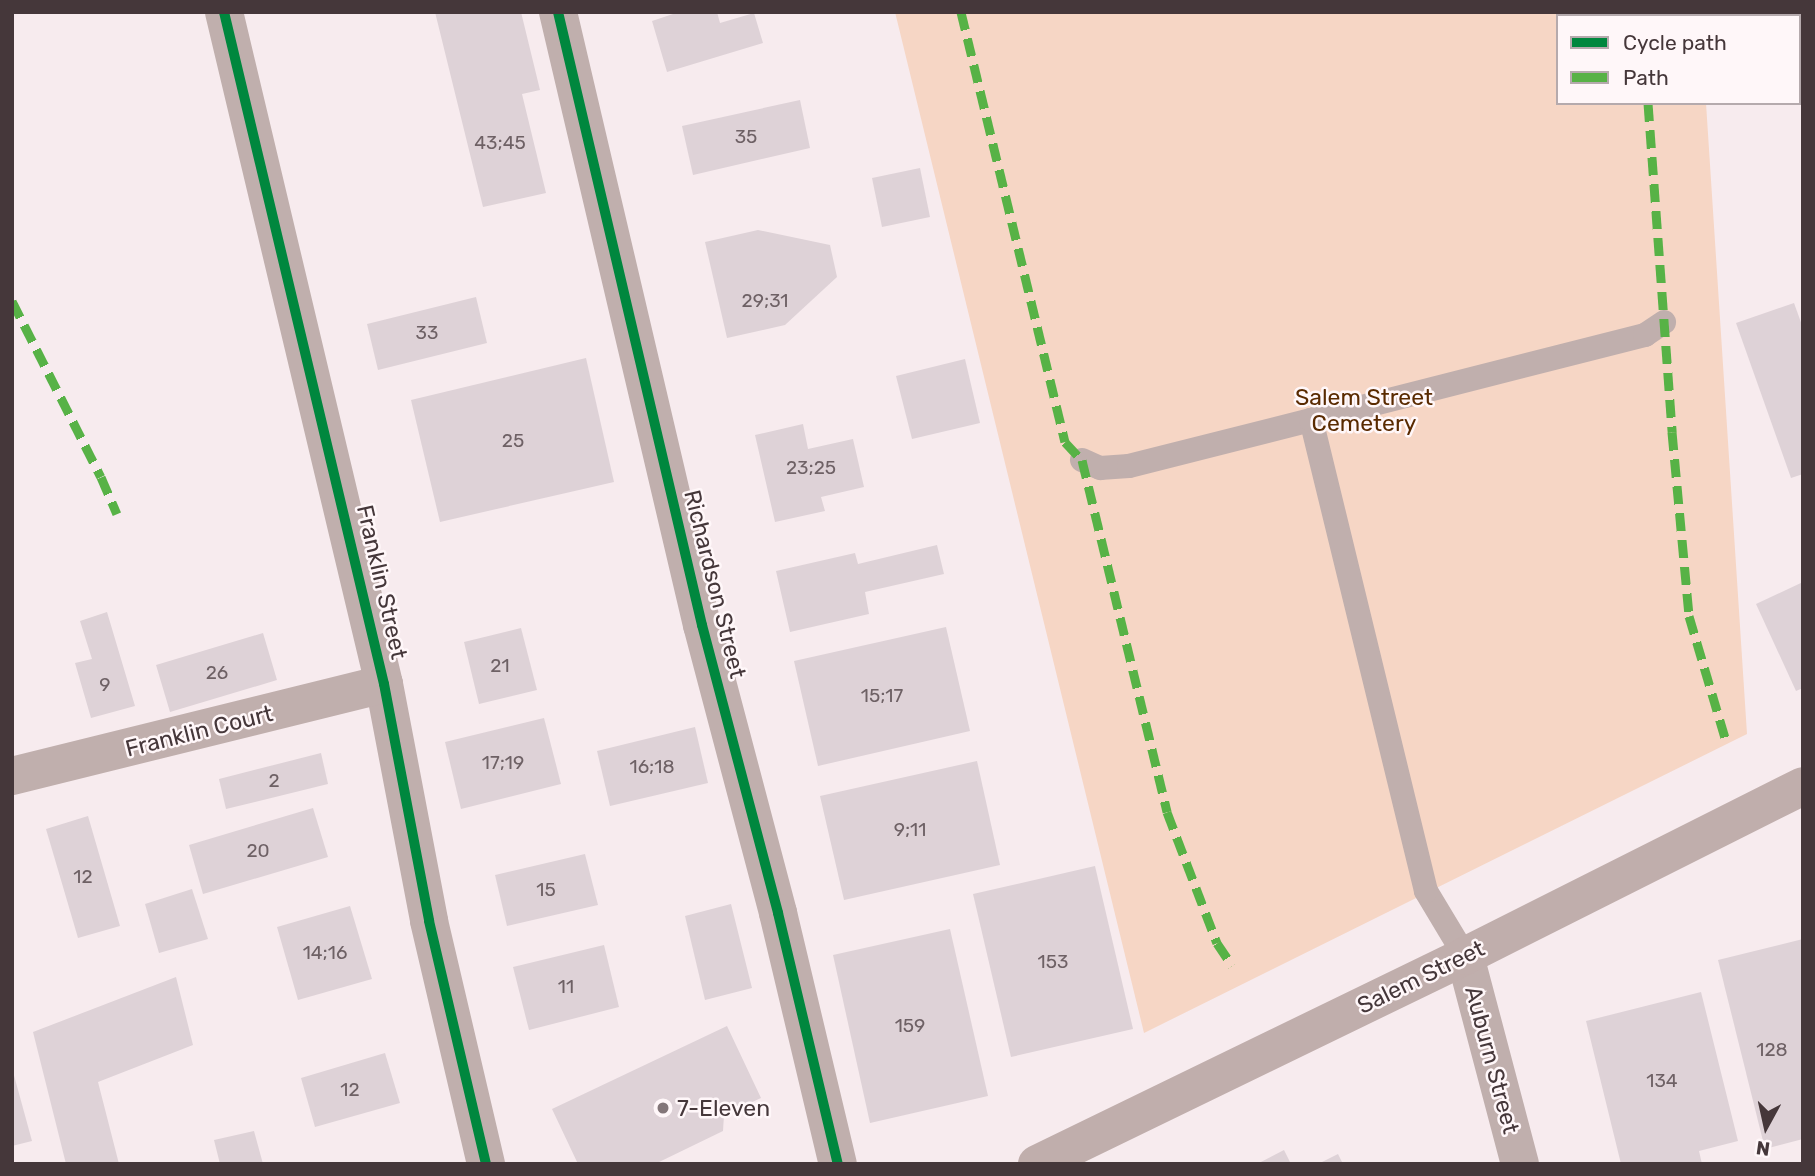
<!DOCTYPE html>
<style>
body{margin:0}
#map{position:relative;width:1815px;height:1176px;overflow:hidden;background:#f7ebee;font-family:Rubik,sans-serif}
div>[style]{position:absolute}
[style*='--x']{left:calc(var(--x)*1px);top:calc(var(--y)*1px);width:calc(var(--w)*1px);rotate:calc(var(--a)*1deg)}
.green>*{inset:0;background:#f6d6c5}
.building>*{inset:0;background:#ded2d7}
.service>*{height:24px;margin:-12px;padding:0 12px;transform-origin:12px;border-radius:12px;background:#c0afad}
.minor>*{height:38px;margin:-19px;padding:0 19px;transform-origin:19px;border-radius:19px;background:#c0afad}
.secondary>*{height:38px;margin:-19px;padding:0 19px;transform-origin:19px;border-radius:19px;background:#c0aeac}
.quiet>*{height:9px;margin-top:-4.5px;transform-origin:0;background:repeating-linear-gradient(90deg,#57b246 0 18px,transparent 0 27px)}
.cycleway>*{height:10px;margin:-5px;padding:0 5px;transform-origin:5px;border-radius:5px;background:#00873e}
.dots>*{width:19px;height:19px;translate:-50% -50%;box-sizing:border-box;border:4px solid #fff7f9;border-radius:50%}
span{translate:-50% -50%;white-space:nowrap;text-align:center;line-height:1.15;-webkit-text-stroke:5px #fff7f9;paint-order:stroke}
.number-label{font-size:19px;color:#6e6165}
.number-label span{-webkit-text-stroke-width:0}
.park-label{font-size:23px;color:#592a00}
.street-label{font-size:23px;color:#45373a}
.poi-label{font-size:23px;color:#45373a}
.left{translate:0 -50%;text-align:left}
.frame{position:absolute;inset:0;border:14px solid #45373a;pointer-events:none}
.legend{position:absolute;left:1556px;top:14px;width:245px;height:91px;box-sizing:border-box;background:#fff7f9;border:2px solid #b5aaad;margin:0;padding:9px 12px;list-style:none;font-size:21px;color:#45373a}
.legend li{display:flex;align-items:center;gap:14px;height:35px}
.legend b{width:35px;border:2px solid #b5aaad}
.north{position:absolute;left:1731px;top:1092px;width:70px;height:70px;-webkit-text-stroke:5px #fff7f9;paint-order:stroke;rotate:188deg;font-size:19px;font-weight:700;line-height:28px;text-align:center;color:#45373a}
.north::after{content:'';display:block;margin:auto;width:24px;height:32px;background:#45373a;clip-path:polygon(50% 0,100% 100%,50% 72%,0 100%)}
</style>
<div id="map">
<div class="green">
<div style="clip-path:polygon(895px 12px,1700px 12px,1701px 16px,1558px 16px,1558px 103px,1706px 103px,1747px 734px,1144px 1033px)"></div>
</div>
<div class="building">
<div style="clip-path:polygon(435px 12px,521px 12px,540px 90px,522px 94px,546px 193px,483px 207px)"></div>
<div style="clip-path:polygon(679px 12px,717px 12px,720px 23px,754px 13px,763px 43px,667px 72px,652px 21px)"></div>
<div style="clip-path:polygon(800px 100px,810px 148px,693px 175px,682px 126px)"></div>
<div style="clip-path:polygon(920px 168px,930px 217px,882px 227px,872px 178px)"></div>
<div style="clip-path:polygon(758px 230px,830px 245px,837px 277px,785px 325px,727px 338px,705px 242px)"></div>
<div style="clip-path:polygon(476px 297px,487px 343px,378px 370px,367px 324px)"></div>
<div style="clip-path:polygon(1794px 303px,1803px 328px,1803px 474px,1791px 478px,1736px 323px)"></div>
<div style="clip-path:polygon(586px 358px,614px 482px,440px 522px,411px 400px)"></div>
<div style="clip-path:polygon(965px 359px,980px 423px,912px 439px,896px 376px)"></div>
<div style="clip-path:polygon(803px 424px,808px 449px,853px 439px,864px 487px,821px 497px,825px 511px,775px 522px,755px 435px)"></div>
<div style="clip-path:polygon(937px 545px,944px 574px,865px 592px,869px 614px,790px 632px,776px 571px,855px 553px,858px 564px)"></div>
<div style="clip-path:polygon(1803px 582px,1803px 688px,1796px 691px,1756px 604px)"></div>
<div style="clip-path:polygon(107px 612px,135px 706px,91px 718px,75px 663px,92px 659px,80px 621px)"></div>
<div style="clip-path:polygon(946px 627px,970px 731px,818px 766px,794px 661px)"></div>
<div style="clip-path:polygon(521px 628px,537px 690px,479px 704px,464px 642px)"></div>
<div style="clip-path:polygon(263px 633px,277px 680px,170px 712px,156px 665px)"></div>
<div style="clip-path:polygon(544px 718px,561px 784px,461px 809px,445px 742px)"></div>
<div style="clip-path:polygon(695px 727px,708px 783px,610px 806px,597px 751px)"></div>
<div style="clip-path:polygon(321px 753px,328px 784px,226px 809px,219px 779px)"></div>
<div style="clip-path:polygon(977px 761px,1000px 865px,844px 900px,820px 796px)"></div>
<div style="clip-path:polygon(313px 808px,328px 857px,203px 894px,189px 845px)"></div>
<div style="clip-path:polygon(88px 816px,120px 926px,78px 938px,46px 829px)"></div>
<div style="clip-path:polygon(585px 854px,598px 905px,507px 926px,495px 875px)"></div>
<div style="clip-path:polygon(1095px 866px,1133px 1029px,1011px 1057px,973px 894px)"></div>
<div style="clip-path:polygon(192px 889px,208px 939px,159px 953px,145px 904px)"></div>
<div style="clip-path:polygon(731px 904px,752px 988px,705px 1000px,685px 916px)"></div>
<div style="clip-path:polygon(350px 906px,372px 979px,298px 1000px,277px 927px)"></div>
<div style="clip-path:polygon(950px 929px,988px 1096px,870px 1123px,833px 955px)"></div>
<div style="clip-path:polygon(1803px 939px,1803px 1139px,1765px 1149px,1718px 960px)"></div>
<div style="clip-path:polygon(604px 945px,619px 1007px,529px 1030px,513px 967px)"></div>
<div style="clip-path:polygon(176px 977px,193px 1045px,98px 1082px,119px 1164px,66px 1164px,33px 1032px)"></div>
<div style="clip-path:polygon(1701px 992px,1738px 1141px,1699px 1151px,1702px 1164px,1621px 1164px,1586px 1021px)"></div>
<div style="clip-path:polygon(727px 1026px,761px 1098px,724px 1115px,723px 1131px,655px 1164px,578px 1164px,552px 1109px)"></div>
<div style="clip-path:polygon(385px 1053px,400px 1103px,315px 1127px,301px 1078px)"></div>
<div style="clip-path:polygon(12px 1068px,32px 1141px,12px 1146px)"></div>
<div style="clip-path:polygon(254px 1131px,263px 1164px,220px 1164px,214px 1140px)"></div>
<div style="clip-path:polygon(1284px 1150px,1291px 1164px,1257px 1164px)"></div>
<div style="clip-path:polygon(1338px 1154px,1343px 1164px,1318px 1164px)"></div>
</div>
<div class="service">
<div style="--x:1082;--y:460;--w:20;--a:24"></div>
<div style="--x:1100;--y:468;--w:29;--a:-4"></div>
<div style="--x:1129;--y:466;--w:188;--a:-14.2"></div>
<div style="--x:1465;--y:956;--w:76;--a:-121"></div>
<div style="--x:1426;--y:891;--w:485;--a:-103.7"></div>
<div style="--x:1311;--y:420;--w:345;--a:-14.3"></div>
<div style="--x:1645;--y:335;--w:23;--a:-34"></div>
</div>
<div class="minor">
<div style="--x:224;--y:12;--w:691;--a:76.61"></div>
<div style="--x:384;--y:684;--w:241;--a:79.2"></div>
<div style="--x:429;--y:921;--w:250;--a:76.8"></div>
<div style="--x:558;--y:12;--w:630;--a:76.78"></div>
<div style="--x:702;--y:625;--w:298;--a:75.2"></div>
<div style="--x:778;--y:913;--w:258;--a:76.6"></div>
<div style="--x:12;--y:776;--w:383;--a:-13.9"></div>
<div style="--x:1465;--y:956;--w:215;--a:75.2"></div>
</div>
<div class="secondary">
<div style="--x:1037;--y:1164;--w:476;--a:-25.9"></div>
<div style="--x:1465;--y:956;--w:378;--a:-26.7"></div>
</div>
<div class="quiet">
<div style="--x:961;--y:12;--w:442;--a:76.4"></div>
<div style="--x:1065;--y:442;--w:25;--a:47"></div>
<div style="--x:1082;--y:460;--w:362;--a:76.4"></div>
<div style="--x:1167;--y:812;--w:140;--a:69.1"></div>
<div style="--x:1217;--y:943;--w:27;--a:56"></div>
<div style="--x:1641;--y:12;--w:4;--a:90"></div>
<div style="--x:1648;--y:103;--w:330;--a:85.8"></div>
<div style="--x:1672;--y:432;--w:185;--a:84.7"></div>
<div style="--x:1689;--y:616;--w:134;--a:73.5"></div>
<div style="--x:12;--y:301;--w:197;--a:63.2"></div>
<div style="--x:101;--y:477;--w:40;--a:66.6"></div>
</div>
<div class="cycleway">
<div style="--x:224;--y:12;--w:691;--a:76.61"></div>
<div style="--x:384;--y:684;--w:241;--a:79.2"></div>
<div style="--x:429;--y:921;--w:250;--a:76.8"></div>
<div style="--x:558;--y:12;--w:630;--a:76.78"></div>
<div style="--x:702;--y:625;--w:298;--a:75.2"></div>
<div style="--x:778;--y:913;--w:258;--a:76.6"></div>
</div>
<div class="dots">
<div style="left:663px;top:1108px;background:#837679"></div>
</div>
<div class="number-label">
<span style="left:746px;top:137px">35</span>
<span style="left:500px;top:143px">43;45</span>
<span style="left:765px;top:301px">29;31</span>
<span style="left:427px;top:333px">33</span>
<span style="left:513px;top:441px">25</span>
<span style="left:811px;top:468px">23;25</span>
<span style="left:500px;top:666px">21</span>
<span style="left:217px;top:673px">26</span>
<span style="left:105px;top:685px">9</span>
<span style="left:882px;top:696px">15;17</span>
<span style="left:503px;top:763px">17;19</span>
<span style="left:652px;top:767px">16;18</span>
<span style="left:274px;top:781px">2</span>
<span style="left:910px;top:830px">9;11</span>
<span style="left:258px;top:851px">20</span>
<span style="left:83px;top:877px">12</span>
<span style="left:546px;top:890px">15</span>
<span style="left:325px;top:953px">14;16</span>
<span style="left:1053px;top:962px">153</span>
<span style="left:566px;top:987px">11</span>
<span style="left:910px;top:1026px">159</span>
<span style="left:1772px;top:1050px">128</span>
<span style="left:1662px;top:1081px">134</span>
<span style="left:350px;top:1090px">12</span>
</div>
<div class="park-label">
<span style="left:1364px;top:410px">Salem Street<br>Cemetery</span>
</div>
<div class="street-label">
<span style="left:382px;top:582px;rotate:77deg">Franklin Street</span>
<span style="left:715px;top:584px;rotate:76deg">Richardson Street</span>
<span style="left:199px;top:731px;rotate:-14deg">Franklin Court</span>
<span style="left:1421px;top:977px;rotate:-26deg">Salem Street</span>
<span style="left:1492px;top:1060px;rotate:75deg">Auburn Street</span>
</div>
<div class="poi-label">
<span class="left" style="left:677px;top:1108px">7-Eleven</span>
</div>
<div class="frame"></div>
<ul class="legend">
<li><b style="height:9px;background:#00873e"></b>Cycle path</li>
<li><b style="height:9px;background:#57b246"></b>Path</li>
</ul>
<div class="north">N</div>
</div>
